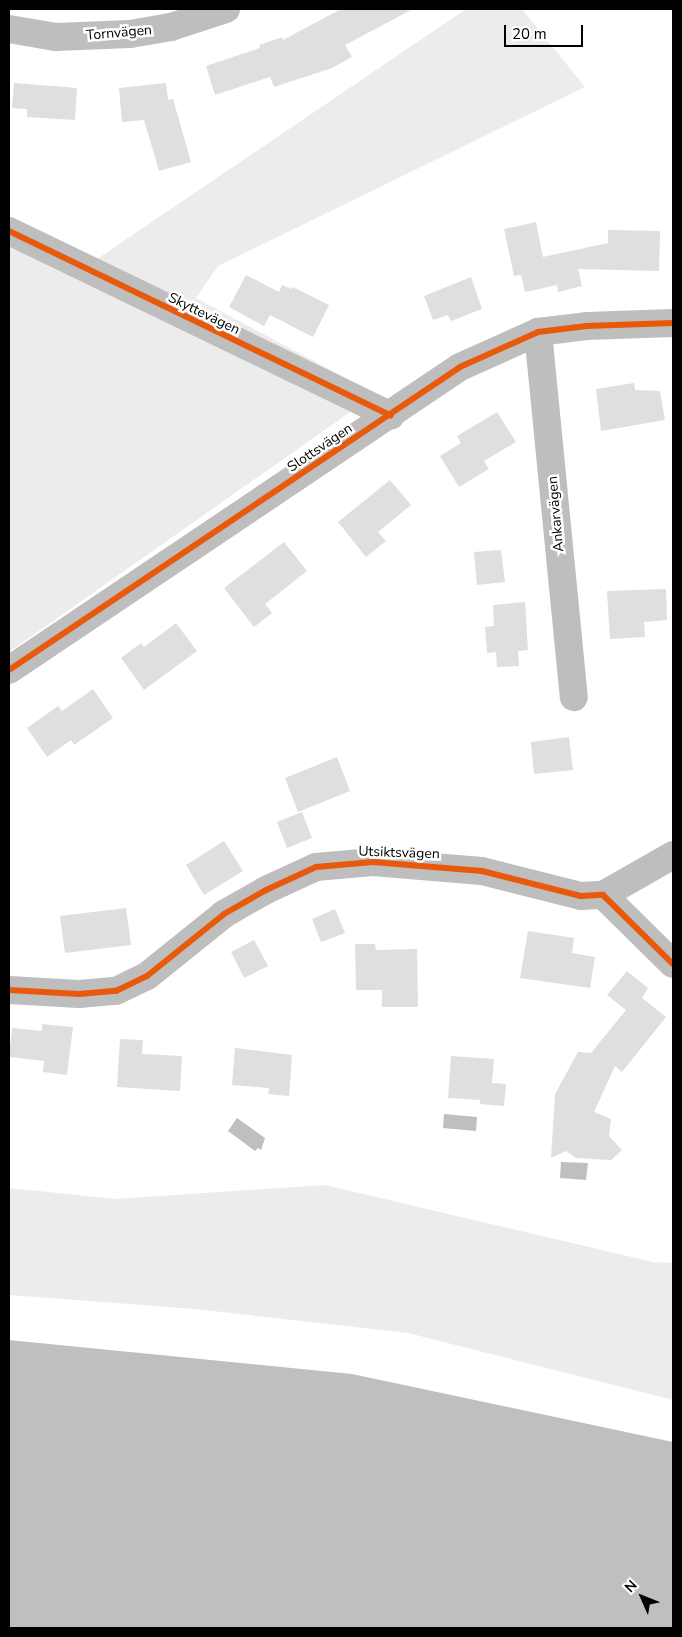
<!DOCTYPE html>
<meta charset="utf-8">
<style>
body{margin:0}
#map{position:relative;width:682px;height:1637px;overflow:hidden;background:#fff;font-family:"Nunito Sans",sans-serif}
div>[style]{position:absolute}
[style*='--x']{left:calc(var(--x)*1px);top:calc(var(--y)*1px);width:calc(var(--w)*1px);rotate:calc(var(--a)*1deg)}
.green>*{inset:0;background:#ececec}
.water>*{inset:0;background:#bfbfbf}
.building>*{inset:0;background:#dfdfdf}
.minor>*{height:28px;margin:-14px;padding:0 14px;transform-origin:14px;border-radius:14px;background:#bebebe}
.cycleway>*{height:6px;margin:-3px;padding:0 3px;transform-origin:3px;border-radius:3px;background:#e8590c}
span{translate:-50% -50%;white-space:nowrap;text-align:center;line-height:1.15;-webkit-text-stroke:5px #fff;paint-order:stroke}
.street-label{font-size:14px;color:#000}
.frame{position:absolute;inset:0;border:10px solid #000;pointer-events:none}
.north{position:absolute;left:617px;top:1572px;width:50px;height:50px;-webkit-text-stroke:4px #fff;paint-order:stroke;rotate:314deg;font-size:14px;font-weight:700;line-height:20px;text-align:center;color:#000}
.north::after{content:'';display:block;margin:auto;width:18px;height:22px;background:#000;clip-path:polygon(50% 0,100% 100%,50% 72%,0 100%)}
.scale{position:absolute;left:504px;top:25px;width:79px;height:22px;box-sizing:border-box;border:2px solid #000;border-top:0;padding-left:6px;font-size:15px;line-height:18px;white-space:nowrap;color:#000;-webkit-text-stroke:4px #fff;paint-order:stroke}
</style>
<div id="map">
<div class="green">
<div style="clip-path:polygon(466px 9px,522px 9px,585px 87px,218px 266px,196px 298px,376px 394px,9px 652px,9px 245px,72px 276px)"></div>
<div style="clip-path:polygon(325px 1185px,653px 1262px,673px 1263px,673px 1400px,408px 1333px,195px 1309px,9px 1295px,9px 1188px,115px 1199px)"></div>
</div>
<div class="water">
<div style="clip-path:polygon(444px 1114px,477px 1117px,476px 1131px,443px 1128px)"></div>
<div style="clip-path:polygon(237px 1118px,265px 1138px,261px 1150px,258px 1148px,255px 1151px,228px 1131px)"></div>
<div style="clip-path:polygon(561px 1162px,588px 1163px,586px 1180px,560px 1178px)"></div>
<div style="clip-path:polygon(9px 1340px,352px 1374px,673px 1442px,673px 1628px,9px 1628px)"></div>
</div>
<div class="building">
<div style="clip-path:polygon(341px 9px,413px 9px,345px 45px,352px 57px,332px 68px,274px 87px,270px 77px,215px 95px,206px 66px,260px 48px,259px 45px,282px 37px,283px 40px)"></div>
<div style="clip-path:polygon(14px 83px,77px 88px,75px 120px,27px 117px,27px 109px,12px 108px)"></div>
<div style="clip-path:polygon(166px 83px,168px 100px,173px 99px,191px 162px,159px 171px,144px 120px,122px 122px,119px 88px)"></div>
<div style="clip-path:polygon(536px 222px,543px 257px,608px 243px,608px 230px,660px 231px,659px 271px,578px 269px,582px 286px,558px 292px,557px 285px,525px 292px,521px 275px,514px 276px,504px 229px)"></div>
<div style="clip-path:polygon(246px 275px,279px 292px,282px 285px,291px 289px,293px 287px,329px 305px,313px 337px,270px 315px,264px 326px,229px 307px)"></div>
<div style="clip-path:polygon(471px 277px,482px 309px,451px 321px,448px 315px,433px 320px,424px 296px)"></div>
<div style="clip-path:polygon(634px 383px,635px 390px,660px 391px,665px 420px,601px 431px,596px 389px)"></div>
<div style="clip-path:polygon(497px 412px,516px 442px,484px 461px,489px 469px,459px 487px,440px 456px,461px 443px,457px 436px)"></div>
<div style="clip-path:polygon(390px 480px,411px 505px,378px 532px,386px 541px,366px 557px,338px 522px)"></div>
<div style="clip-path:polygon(284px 542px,307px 571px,265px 604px,272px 613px,254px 627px,224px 588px)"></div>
<div style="clip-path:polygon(501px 550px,505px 582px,477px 585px,474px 552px)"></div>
<div style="clip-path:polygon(666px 589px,667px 620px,644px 622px,645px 637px,610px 639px,607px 591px)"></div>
<div style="clip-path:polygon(525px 602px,528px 650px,518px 651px,519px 666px,497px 667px,496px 652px,487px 653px,485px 627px,494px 626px,493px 605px)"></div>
<div style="clip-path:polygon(176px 623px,197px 651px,144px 690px,121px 658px,141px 643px,144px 647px)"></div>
<div style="clip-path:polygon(93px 689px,113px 718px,74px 745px,71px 740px,47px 757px,27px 728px,58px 706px,62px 711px)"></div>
<div style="clip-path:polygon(569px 737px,573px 770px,534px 774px,531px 742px)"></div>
<div style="clip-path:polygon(337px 757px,350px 791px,298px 812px,285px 778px)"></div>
<div style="clip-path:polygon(302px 812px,312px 838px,287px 848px,277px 822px)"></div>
<div style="clip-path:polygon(224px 841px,243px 871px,204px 895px,186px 865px)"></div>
<div style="clip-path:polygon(126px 908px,131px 945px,65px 953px,60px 916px)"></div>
<div style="clip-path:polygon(335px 909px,345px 933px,321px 942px,312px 919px)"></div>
<div style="clip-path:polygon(528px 931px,574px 938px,572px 953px,595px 957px,590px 988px,520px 978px)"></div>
<div style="clip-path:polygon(254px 940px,268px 966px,244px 978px,231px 952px)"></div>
<div style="clip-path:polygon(355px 944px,375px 944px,376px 950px,417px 949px,418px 1007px,382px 1007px,382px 990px,356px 990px)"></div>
<div style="clip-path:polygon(627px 971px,648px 988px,642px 998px,666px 1017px,622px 1072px,615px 1066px,594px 1112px,611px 1119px,609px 1136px,622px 1150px,611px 1160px,576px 1158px,566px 1151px,551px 1158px,555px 1094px,578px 1052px,591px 1053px,626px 1010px,607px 995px)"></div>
<div style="clip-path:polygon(42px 1024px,73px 1027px,67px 1075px,43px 1072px,44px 1061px,9px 1057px,12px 1028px,42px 1031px)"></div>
<div style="clip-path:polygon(120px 1039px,143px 1040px,142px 1054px,182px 1056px,180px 1091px,117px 1087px)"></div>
<div style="clip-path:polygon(235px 1048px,292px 1055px,289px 1096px,268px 1094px,269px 1088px,232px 1085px)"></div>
<div style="clip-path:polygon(451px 1056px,494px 1059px,492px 1083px,506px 1084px,504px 1106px,480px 1104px,480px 1100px,448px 1098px)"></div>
</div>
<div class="minor">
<div style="--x:9;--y:29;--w:48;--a:9.7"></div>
<div style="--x:56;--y:37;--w:74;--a:-2.3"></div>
<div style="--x:130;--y:34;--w:42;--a:-9.7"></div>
<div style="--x:171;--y:27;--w:58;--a:-18.1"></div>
<div style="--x:9;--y:231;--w:424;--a:25.8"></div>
<div style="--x:538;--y:332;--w:367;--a:84.4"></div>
<div style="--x:9;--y:670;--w:543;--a:-33.89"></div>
<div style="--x:460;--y:367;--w:85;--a:-24.2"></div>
<div style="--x:538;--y:332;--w:49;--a:-7"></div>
<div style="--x:587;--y:326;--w:86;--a:-2"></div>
<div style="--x:603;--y:895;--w:81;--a:-29.7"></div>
<div style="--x:9;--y:990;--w:70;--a:3.3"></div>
<div style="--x:79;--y:994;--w:37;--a:-5"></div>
<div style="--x:116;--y:991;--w:34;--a:-26"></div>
<div style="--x:147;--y:976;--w:99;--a:-38.8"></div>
<div style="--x:224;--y:914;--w:48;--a:-29.7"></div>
<div style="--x:266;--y:890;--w:55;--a:-24.7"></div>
<div style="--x:316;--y:867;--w:57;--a:-5"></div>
<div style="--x:373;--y:862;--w:109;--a:4.7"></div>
<div style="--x:482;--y:871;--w:102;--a:14.2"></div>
<div style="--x:581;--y:896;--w:22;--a:-3"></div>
<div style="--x:603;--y:895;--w:98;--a:44.6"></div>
</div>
<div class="cycleway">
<div style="--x:9;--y:231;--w:424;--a:25.8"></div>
<div style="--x:9;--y:670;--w:543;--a:-33.89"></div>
<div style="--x:460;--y:367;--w:85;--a:-24.2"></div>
<div style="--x:538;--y:332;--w:49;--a:-7"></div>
<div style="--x:587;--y:326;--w:86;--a:-2"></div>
<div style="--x:9;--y:990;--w:70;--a:3.3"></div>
<div style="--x:79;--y:994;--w:37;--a:-5"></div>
<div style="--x:116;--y:991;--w:34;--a:-26"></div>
<div style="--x:147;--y:976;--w:99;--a:-38.8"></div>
<div style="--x:224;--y:914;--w:48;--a:-29.7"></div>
<div style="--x:266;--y:890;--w:55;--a:-24.7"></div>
<div style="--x:316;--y:867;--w:57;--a:-5"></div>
<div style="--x:373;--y:862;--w:109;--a:4.7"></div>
<div style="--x:482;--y:871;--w:102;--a:14.2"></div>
<div style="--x:581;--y:896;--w:22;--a:-3"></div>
<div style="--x:603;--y:895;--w:98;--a:44.6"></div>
</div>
<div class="street-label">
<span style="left:119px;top:33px;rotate:-5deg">Tornvägen</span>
<span style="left:204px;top:314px;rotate:26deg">Skyttevägen</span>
<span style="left:320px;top:448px;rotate:-34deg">Slottsvägen</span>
<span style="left:556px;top:514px;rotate:-95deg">Ankarvägen</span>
<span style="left:399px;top:853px;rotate:2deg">Utsiktsvägen</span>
</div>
<div class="frame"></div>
<div class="north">N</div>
<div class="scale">20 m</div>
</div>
